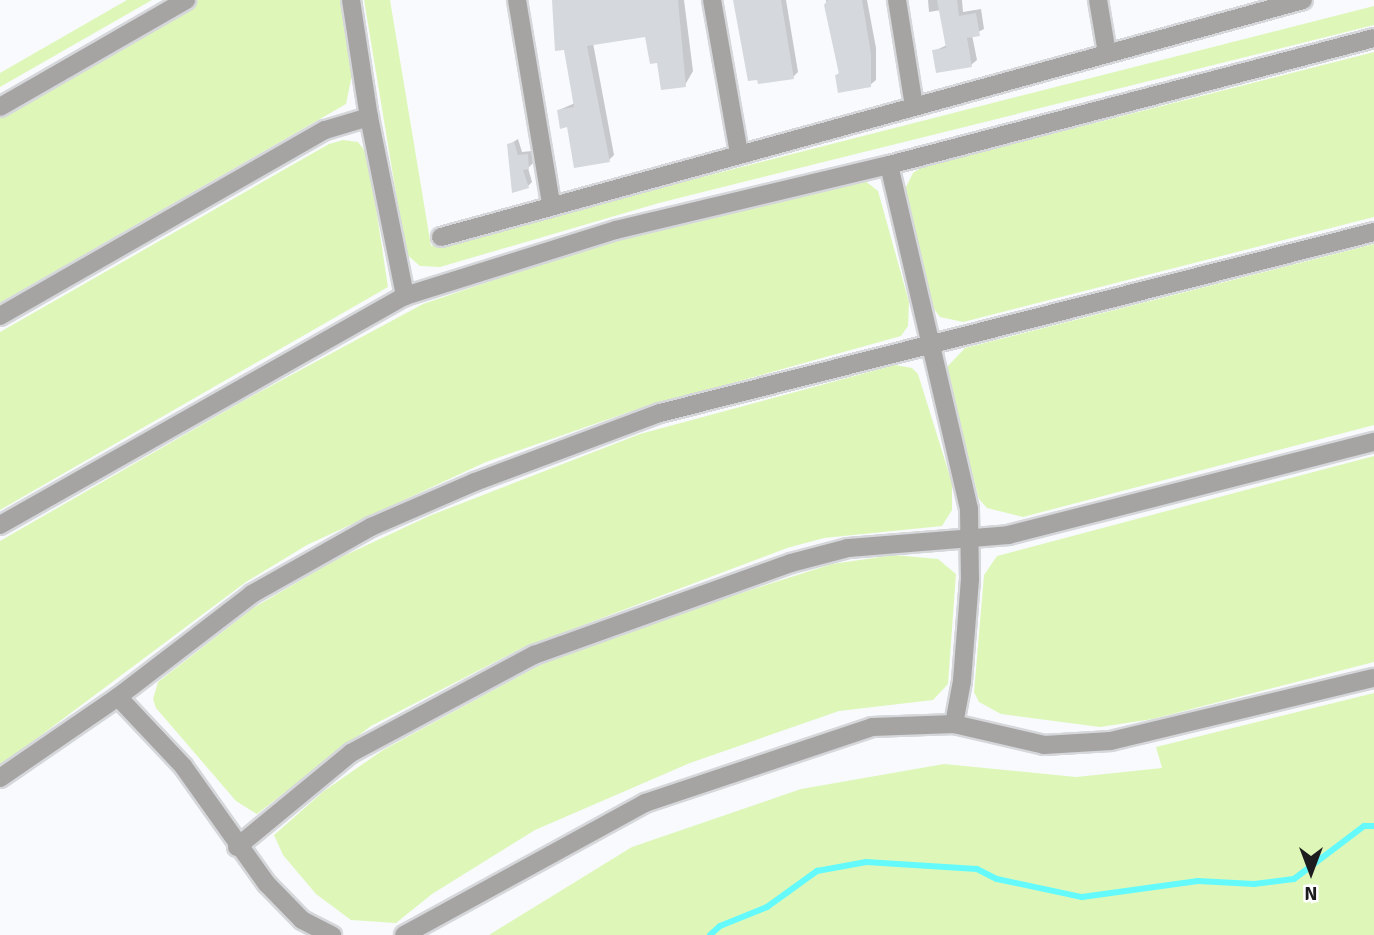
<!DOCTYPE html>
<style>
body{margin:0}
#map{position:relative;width:1374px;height:935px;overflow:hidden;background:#f8fafe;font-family:Signika,sans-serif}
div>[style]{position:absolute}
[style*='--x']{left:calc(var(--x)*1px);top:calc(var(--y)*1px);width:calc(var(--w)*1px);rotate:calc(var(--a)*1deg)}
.green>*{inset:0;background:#def7b9}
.shadow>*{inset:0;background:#0003}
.stream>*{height:6px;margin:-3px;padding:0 3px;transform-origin:3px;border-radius:3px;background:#64fafc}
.building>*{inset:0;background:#d5d8dc}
.roads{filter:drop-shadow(2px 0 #d5d7da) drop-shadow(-2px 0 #d5d7da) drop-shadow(0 2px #d5d7da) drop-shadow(0 -2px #d5d7da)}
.minor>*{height:18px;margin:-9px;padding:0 9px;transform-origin:9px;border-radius:9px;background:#a6a4a3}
span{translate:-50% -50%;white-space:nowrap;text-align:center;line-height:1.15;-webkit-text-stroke:7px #fff;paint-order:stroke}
.north{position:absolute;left:1276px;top:837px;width:70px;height:70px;-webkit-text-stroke:5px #fff;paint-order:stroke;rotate:180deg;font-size:19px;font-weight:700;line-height:28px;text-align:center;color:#1d1d1f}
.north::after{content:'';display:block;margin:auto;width:24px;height:32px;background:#1d1d1f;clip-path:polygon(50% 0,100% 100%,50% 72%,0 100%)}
</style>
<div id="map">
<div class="green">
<div style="clip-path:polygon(127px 0,152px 0,0 87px,0 73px)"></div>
<div style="clip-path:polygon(196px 0,342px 0,352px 75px,346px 104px,0 303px,0 112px)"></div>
<div style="clip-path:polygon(364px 0,390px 0,431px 246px,1374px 6px,1374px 25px,659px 203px,440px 267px,420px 266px,406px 254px)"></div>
<div style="clip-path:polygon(1374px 52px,1374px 217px,963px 322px,940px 317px,931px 305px,903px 193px,913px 173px,922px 167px)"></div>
<div style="clip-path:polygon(343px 140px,358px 142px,368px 155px,388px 287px,0 510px,0 332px,329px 144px)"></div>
<div style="clip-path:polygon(860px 177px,878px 191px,909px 302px,908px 326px,901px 336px,629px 412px,486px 462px,307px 545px,246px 582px,0 766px,0 541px,243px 401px,423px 304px,594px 246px)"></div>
<div style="clip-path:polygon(1374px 244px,1374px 425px,1023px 517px,987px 508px,979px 499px,947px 378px,948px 366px,965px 348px)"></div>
<div style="clip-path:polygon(895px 365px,912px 368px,918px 374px,952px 483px,952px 510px,942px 526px,824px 538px,787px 548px,520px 649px,371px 726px,257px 814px,236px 801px,156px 708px,153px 699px,158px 682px,253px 608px,335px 560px,429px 516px,640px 434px)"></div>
<div style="clip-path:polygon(1374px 456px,1374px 662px,1153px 719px,1100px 727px,1001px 714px,979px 702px,974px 692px,984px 575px,997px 556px)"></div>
<div style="clip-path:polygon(894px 555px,938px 559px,956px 574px,948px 684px,933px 700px,839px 711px,690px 763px,535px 830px,432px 894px,396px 923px,351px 920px,316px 894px,283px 855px,274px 835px,324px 791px,383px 750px,536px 667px,616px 633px,832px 564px)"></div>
<div style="clip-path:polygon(1374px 693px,1374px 935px,489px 935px,632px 847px,801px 789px,944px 764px,1076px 777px,1162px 768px,1156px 747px)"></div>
</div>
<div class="shadow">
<div style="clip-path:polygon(553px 0,684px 0,693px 71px,685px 85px,659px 61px,647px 35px,593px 43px,614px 155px,609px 160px,568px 125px,559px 110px,575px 103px,566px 48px,556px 49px)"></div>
<div style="clip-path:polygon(736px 0,786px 0,798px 72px,793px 77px)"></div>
<div style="clip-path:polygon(826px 0,867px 0,876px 48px,876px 80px,870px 85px,837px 75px,840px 72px)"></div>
<div style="clip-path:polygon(928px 0,962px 0,963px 12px,981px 9px,984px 29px,972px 35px,977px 60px,971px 65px,934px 51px,947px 45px,941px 10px,929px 12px)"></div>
<div style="clip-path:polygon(518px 139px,522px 152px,532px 151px,533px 163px,528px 168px,532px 182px,528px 186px,510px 144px)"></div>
</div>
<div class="stream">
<div style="--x:710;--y:935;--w:13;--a:-42"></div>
<div style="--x:720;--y:926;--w:51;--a:-22"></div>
<div style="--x:767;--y:907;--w:62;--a:-35.8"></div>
<div style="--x:817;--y:871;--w:50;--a:-10.4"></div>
<div style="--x:866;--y:862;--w:111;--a:3.6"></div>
<div style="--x:977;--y:869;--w:22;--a:27"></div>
<div style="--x:997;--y:879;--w:87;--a:12"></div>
<div style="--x:1082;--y:897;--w:117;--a:-7.9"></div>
<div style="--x:1198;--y:881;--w:56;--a:3.1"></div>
<div style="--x:1254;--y:884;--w:40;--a:-7.1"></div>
<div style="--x:1294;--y:879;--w:88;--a:-37.1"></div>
<div style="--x:1364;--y:826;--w:10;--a:0"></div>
</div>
<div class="building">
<div style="clip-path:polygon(552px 0,678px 0,686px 87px,661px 90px,657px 63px,650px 64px,645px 37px,587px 46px,610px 162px,574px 168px,567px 127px,560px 129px,557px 110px,574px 107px,564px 50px,555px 51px)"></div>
<div style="clip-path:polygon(733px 0,781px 0,794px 79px,758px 84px,757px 80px,748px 81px)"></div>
<div style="clip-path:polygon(828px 0,862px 0,871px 54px,871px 87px,838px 93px,835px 75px,839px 74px,824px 5px)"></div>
<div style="clip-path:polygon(937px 0,957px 0,959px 16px,976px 13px,980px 36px,967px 38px,972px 67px,936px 73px,932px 50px,946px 48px)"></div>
<div style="clip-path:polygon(514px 142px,518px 155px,528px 154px,529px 169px,523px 170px,529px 188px,512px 193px,507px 144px)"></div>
</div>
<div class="roads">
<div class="minor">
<div style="--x:351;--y:0;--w:118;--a:81.3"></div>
<div style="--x:369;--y:117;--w:183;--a:78.6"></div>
<div style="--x:517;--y:0;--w:207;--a:80.5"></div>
<div style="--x:712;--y:0;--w:155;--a:80"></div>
<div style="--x:897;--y:0;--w:107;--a:80.9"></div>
<div style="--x:1098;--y:0;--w:54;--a:80.4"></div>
<div style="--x:0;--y:107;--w:215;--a:-29.9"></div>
<div style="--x:889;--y:165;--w:353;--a:76.9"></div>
<div style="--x:969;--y:509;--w:70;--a:89.2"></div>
<div style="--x:970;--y:579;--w:102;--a:94.5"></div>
<div style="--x:962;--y:681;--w:44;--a:100.5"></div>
<div style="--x:441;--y:237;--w:894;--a:-15.37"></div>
<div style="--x:0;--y:316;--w:374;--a:-29.8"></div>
<div style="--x:325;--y:130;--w:46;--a:-16.5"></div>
<div style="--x:0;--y:525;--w:465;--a:-29.5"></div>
<div style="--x:405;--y:296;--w:221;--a:-17.4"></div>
<div style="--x:616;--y:230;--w:281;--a:-13.4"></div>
<div style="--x:889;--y:165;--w:501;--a:-14.67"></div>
<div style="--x:118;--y:697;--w:95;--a:46.7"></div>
<div style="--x:183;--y:766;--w:145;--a:54.6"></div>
<div style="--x:267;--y:884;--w:50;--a:45.8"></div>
<div style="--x:302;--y:920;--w:34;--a:27"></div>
<div style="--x:0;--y:778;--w:143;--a:-34.5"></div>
<div style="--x:118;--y:697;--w:169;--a:-37.5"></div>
<div style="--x:252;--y:594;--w:137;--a:-29.4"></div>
<div style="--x:371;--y:527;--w:113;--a:-23.4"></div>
<div style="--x:475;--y:482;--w:197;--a:-20.5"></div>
<div style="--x:660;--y:413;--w:737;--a:-14.22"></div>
<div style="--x:237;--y:847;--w:148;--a:-39.5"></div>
<div style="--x:351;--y:753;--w:208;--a:-28.2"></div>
<div style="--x:534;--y:655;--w:273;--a:-19.7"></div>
<div style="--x:791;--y:563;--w:59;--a:-14.7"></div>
<div style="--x:848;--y:548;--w:161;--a:-4.6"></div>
<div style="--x:1008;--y:535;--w:378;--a:-14.3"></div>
<div style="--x:404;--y:935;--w:275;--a:-28.7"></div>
<div style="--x:645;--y:803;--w:239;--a:-18.5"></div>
<div style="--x:872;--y:727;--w:82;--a:-2.1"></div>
<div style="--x:954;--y:724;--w:92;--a:13.1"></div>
<div style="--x:1044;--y:745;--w:67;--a:-3.4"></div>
<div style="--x:1111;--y:741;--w:270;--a:-13.5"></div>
</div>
</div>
<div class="north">N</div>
</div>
